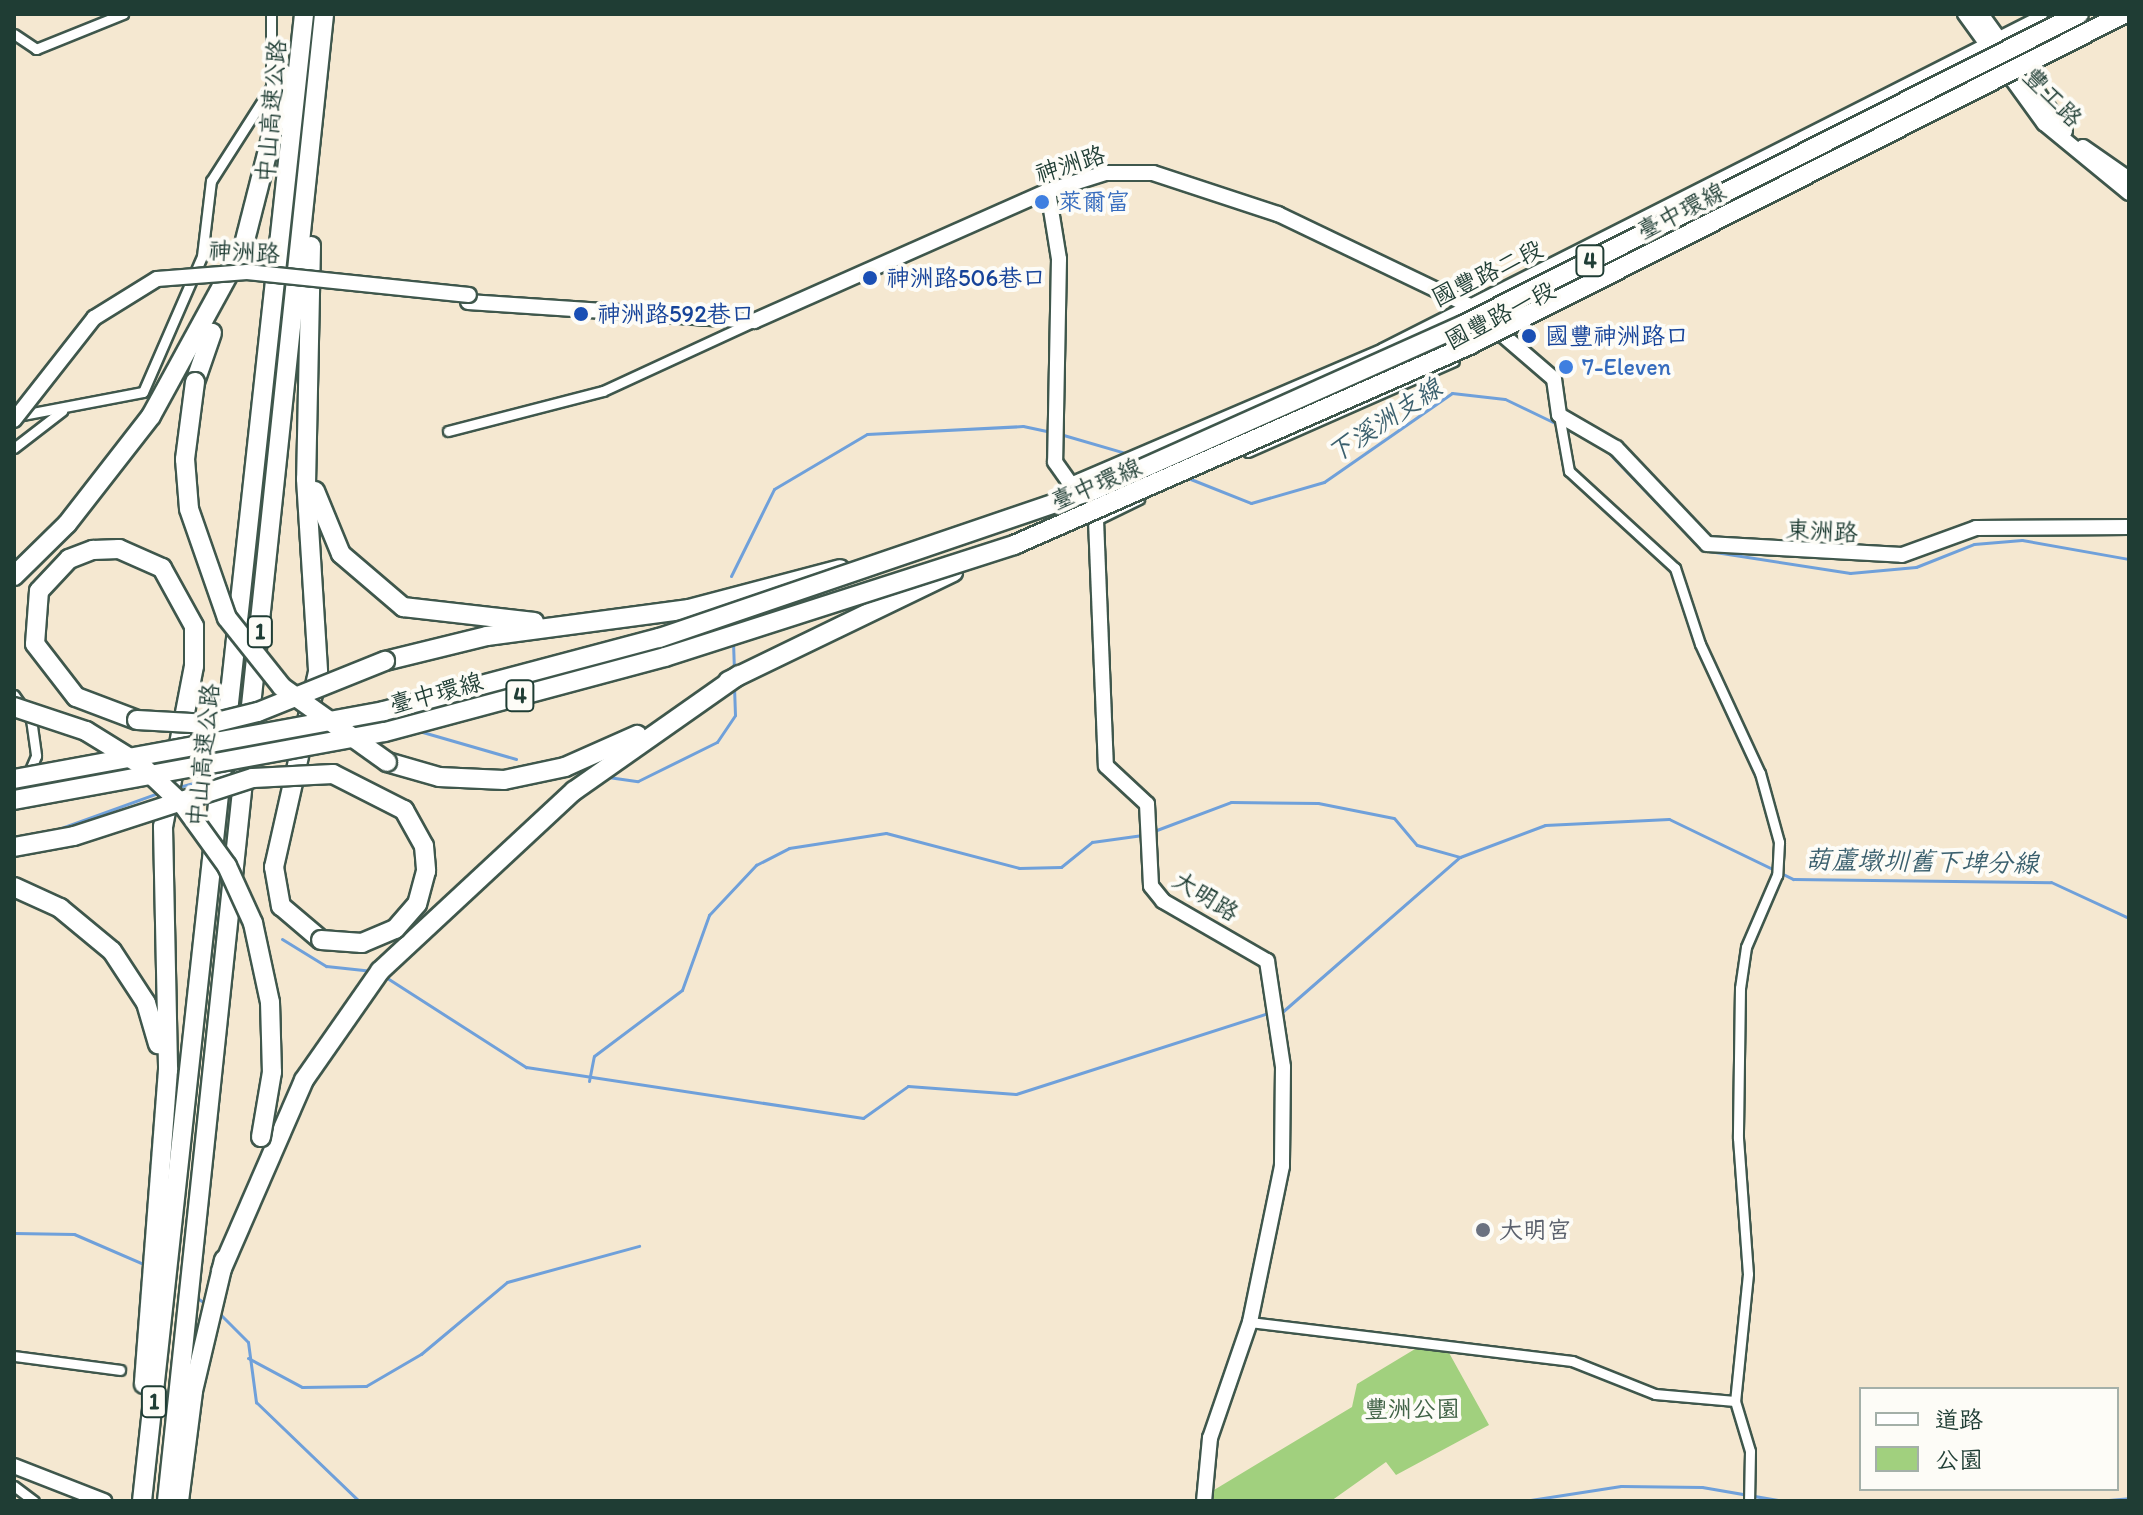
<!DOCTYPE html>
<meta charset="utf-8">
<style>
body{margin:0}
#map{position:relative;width:2143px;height:1515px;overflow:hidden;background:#f5e8d1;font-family:Itim,"LXGW WenKai TC",sans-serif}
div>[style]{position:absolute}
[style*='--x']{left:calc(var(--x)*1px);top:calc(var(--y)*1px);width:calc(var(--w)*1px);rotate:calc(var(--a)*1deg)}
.green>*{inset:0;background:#a1d07e}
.stream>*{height:3px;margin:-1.5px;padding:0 1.5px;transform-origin:1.5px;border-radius:1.5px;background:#6fa0da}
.roads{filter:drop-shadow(2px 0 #3f574c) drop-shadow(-2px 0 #3f574c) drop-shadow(0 2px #3f574c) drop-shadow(0 -2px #3f574c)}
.street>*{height:9px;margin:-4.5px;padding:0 4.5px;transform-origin:4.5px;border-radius:4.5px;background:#fff}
.secondary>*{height:14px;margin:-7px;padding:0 7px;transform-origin:7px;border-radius:7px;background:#fff}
.highway>*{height:18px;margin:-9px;padding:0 9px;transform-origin:9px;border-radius:9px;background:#fff}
.bridges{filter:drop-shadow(2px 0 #3f574c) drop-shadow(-2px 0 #3f574c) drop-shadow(0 2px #3f574c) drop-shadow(0 -2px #3f574c)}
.secondary-bridge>*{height:14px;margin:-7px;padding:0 7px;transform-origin:7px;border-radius:7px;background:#fff}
.highway-bridge>*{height:18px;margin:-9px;padding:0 9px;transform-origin:9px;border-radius:9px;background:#fff}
.dots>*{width:22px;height:22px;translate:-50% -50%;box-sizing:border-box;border:4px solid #fdfcf7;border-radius:50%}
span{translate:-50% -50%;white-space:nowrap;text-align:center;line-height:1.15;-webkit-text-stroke:8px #fdfcf7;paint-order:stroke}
.shield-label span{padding:2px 6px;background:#fdfcf7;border:2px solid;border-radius:6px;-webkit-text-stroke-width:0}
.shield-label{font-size:22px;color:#1f3d34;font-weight:700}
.street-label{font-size:24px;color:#1f3d34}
.shop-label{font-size:24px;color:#366cbe}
.left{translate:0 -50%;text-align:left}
.transit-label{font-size:24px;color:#164399}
.worship-label{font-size:24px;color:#5b616d}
.park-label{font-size:24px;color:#406246}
.water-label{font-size:26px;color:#3b606e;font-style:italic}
.frame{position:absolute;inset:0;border:16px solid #1f3d34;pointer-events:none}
.legend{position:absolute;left:1859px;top:1387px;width:260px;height:104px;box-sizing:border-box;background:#fdfcf7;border:2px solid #a4b0a9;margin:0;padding:10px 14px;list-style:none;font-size:24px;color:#1f3d34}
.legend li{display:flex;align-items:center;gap:16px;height:40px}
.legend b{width:40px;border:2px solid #a4b0a9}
</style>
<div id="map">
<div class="green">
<div style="clip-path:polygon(1420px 1346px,1448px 1351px,1489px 1425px,1396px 1475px,1386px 1462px,1331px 1501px,1211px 1501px,1214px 1490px,1352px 1407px,1357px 1384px)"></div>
</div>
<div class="stream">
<div style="--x:1566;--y:429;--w:24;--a:24"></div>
<div style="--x:1060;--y:434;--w:72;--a:16.2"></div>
<div style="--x:1605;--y:449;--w:140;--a:46.2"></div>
<div style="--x:1702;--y:550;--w:150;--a:8.8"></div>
<div style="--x:1850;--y:573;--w:66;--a:-5.2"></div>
<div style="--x:1916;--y:567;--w:62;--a:-21.6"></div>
<div style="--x:1974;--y:544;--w:48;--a:-4.8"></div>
<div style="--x:2022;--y:540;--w:109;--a:10.1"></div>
<div style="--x:1188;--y:478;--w:68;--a:21.6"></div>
<div style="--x:1251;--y:503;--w:76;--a:-16"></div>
<div style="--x:1324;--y:482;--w:156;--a:-34.8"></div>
<div style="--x:1452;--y:393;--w:53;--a:6.5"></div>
<div style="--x:1505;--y:399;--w:60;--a:25.7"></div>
<div style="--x:731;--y:576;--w:97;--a:-63.7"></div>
<div style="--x:774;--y:489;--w:108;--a:-30.6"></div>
<div style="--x:867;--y:434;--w:156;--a:-2.9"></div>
<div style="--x:1023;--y:426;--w:30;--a:12"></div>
<div style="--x:733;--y:642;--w:28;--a:88"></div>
<div style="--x:419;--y:731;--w:101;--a:16.1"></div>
<div style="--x:608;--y:777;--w:30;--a:8"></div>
<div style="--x:638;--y:781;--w:88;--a:-26.3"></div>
<div style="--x:717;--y:742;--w:32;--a:-56"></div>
<div style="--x:735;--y:715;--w:29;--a:-92"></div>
<div style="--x:179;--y:787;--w:36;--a:-16"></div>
<div style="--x:53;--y:831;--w:112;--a:-19.9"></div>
<div style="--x:1154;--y:831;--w:82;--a:-20.6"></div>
<div style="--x:1231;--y:802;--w:87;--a:0.7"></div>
<div style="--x:1318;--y:803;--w:77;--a:11.2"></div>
<div style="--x:1394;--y:818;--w:35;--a:50"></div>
<div style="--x:1417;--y:845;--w:45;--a:15.6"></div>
<div style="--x:1460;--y:857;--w:91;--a:-20.6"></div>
<div style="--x:1545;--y:825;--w:124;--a:-2.8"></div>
<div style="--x:1669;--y:819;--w:138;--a:25.8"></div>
<div style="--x:1793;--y:879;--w:258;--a:0.7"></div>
<div style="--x:2051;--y:882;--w:86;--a:24.8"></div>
<div style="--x:282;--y:939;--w:52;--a:31.5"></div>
<div style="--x:326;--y:966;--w:47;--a:6.1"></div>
<div style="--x:384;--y:976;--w:169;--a:32.7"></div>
<div style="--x:526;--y:1067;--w:341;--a:8.6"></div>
<div style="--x:863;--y:1118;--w:55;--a:-35.4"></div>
<div style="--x:908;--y:1086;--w:108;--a:4.2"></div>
<div style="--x:1016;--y:1094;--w:266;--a:-17.8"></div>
<div style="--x:1281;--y:1013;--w:237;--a:-41.1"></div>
<div style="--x:589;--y:1081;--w:25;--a:-79"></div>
<div style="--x:594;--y:1056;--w:110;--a:-36.9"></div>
<div style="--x:682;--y:990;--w:80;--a:-70.2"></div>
<div style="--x:709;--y:915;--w:69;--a:-46.8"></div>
<div style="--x:756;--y:865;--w:37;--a:-27"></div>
<div style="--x:789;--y:848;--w:98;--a:-8.8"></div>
<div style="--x:886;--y:833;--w:138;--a:14.7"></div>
<div style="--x:1019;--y:868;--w:42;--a:-1.4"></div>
<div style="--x:1061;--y:867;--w:40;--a:-39"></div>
<div style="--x:1092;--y:842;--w:51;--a:-7.8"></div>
<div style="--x:14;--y:1233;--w:60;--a:1"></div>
<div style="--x:74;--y:1234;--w:81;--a:23.4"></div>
<div style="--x:194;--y:1296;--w:17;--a:33"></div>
<div style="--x:218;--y:1312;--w:42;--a:45"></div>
<div style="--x:248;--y:1342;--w:61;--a:82.4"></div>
<div style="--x:256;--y:1402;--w:143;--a:43.9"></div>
<div style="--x:248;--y:1358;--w:61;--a:28.2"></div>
<div style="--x:302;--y:1387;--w:64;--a:-0.9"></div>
<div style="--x:366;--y:1386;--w:64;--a:-30.2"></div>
<div style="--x:421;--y:1354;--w:112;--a:-39.9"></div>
<div style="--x:507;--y:1282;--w:137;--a:-15.3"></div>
<div style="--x:1524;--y:1501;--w:98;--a:-8.8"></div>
<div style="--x:1621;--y:1486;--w:81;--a:0.7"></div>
<div style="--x:1702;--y:1487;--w:82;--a:9.8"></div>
<div style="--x:2097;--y:1501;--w:32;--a:-5"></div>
</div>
<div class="roads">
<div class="street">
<div style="--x:14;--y:34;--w:27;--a:34"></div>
<div style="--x:36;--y:49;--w:94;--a:-21.9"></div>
<div style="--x:1559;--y:415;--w:57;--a:79.9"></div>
<div style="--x:1569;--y:471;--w:144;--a:42.5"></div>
<div style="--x:1675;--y:568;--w:80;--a:71.8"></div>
<div style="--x:1700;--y:644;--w:142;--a:65.1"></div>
<div style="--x:1760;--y:773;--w:72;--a:74.6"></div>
<div style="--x:1779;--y:842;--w:33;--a:93"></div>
<div style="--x:1777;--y:875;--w:78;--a:113.3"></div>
<div style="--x:1746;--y:947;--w:41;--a:98.3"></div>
<div style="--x:1740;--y:988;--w:150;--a:90.8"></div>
<div style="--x:1738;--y:1138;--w:136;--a:85.8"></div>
<div style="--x:1748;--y:1274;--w:128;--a:95.8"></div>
<div style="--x:1735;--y:1401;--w:52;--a:73.3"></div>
<div style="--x:1750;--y:1451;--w:50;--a:91.1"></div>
<div style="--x:17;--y:416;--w:128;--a:-10.8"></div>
<div style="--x:143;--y:392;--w:148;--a:-66.5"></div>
<div style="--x:202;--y:256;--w:76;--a:-83.2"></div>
<div style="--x:211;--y:181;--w:112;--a:-57.4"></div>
<div style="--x:271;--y:87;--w:73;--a:-90"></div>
<div style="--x:448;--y:431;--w:160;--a:-14.5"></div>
<div style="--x:603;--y:391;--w:162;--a:-24.8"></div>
<div style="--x:14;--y:448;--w:61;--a:-37.6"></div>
<div style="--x:1248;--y:452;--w:225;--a:-23.8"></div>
<div style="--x:1070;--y:482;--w:340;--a:-23.2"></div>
<div style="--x:1382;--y:348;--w:740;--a:-26.84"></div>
<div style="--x:1096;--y:520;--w:48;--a:-26"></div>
<div style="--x:14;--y:695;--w:29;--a:55"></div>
<div style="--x:31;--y:719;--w:37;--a:82"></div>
<div style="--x:36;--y:756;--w:46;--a:113.2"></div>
<div style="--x:1250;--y:1322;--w:324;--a:6.9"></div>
<div style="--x:1572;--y:1361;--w:89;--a:21.7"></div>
<div style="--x:1655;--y:1394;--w:80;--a:5"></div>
<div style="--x:14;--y:1356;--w:107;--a:7.5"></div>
<div style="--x:14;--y:1486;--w:25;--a:37"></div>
</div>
<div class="secondary">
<div style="--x:1965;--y:14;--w:135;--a:54.1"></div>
<div style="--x:2044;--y:123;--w:110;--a:39.5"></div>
<div style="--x:1981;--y:14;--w:144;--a:54.3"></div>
<div style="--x:2083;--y:147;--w:56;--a:34.8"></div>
<div style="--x:1048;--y:191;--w:69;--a:80.8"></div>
<div style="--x:1059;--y:259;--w:203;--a:91.1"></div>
<div style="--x:1055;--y:462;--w:71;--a:54.7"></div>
<div style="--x:1096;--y:520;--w:246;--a:87.7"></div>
<div style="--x:1106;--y:766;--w:56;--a:42.8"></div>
<div style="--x:1147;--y:804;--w:82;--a:87.2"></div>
<div style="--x:1151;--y:886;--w:19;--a:51"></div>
<div style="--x:1163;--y:901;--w:120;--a:30"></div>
<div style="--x:1267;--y:961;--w:107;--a:81.4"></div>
<div style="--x:1283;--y:1067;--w:99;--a:90.6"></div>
<div style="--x:1282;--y:1166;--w:159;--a:101.6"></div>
<div style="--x:1250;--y:1322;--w:123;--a:109"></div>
<div style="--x:1210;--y:1438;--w:63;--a:95.4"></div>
<div style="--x:468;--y:302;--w:287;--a:3.8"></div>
<div style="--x:754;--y:321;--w:321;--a:-23.9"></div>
<div style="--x:1048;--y:191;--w:60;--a:-17.5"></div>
<div style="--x:1105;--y:173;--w:48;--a:0"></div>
<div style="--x:1153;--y:173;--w:132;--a:18.2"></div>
<div style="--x:1278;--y:214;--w:211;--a:25.6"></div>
<div style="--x:1468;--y:305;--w:113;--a:40.7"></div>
<div style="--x:1554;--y:379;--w:36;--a:82"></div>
<div style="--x:1559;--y:415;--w:66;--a:30.1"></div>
<div style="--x:1616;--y:448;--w:132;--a:46.5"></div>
<div style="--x:1707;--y:544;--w:195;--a:3.2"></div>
<div style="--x:1902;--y:555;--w:79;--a:-20"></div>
<div style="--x:1976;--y:528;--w:153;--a:-0.4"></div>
<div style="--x:14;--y:1466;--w:97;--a:21.3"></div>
</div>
<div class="highway">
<div style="--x:311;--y:246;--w:233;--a:91.2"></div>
<div style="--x:306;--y:479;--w:193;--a:86.4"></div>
<div style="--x:318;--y:672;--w:200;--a:102.7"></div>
<div style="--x:274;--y:867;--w:40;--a:80"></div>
<div style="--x:281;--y:906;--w:52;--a:40.4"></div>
<div style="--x:241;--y:256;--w:186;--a:-75.7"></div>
<div style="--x:195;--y:382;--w:52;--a:-70.9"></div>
<div style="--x:315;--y:491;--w:68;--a:67.6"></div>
<div style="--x:341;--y:554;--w:82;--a:40.5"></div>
<div style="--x:403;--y:607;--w:132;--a:6.5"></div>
<div style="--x:14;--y:576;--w:74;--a:-44.5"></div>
<div style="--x:67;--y:524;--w:137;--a:-52.1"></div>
<div style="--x:151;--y:416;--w:194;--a:-61.3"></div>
<div style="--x:385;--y:661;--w:105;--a:-13.8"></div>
<div style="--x:487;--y:636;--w:204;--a:-7.6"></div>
<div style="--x:689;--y:609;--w:156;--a:-14.8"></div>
<div style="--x:728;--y:681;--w:250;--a:-25.8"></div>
<div style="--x:137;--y:720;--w:65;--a:-159.3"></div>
<div style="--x:76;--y:697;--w:67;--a:-127.7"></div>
<div style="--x:35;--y:644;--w:53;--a:-85.7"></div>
<div style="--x:39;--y:591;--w:44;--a:-46.8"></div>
<div style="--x:69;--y:559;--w:26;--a:-21"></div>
<div style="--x:93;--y:550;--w:26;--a:-2"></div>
<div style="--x:119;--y:549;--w:47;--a:23.8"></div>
<div style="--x:162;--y:568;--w:66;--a:61.1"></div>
<div style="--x:194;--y:626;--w:40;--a:90"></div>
<div style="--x:194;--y:666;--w:164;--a:100.9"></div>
<div style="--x:163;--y:827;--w:243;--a:88.8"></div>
<div style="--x:168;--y:1070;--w:315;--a:94.4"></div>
<div style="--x:387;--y:762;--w:54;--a:16.1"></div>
<div style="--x:439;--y:777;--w:65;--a:2.6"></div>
<div style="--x:504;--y:780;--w:62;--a:-12"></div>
<div style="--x:565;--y:767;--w:79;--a:-24"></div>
<div style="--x:14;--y:887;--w:51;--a:24.5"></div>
<div style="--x:60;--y:908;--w:67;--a:39.6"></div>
<div style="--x:112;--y:951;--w:62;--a:56.8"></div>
<div style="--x:146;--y:1003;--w:43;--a:73.7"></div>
<div style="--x:221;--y:1271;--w:208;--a:-66.5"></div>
<div style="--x:304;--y:1080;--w:133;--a:-55.1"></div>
<div style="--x:380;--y:971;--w:265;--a:-42.9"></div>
<div style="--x:574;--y:791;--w:202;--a:-35.1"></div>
<div style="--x:142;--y:1501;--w:1496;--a:-83.78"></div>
<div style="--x:167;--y:1501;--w:1495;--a:-83.97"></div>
<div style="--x:179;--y:1501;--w:111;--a:-82.7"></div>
<div style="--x:193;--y:1391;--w:135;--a:-76.7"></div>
</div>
</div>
<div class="bridges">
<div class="secondary-bridge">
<div style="--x:14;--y:420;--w:130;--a:-51.9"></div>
<div style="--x:94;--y:318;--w:74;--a:-31.8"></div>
<div style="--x:157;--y:279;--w:90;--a:-4.4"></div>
<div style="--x:247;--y:272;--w:223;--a:5.9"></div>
</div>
<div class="highway-bridge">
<div style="--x:195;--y:382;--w:78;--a:97.4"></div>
<div style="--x:185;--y:459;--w:50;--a:85.4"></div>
<div style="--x:189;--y:509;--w:115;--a:70.8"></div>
<div style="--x:227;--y:618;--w:88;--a:51.4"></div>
<div style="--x:282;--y:687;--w:129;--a:35.5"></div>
<div style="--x:14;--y:707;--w:76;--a:18.4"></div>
<div style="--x:86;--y:731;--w:65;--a:31.7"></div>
<div style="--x:141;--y:765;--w:58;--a:43.6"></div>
<div style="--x:183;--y:805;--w:75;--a:54.2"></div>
<div style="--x:227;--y:866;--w:63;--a:65.5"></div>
<div style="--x:253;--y:923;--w:81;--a:77.9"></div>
<div style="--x:270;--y:1002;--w:70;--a:88.4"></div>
<div style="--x:272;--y:1072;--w:66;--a:99.6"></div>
<div style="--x:137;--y:720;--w:72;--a:3.2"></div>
<div style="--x:209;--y:724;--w:50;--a:-13.8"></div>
<div style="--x:258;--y:712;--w:137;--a:-21.9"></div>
<div style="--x:14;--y:779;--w:376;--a:-10.4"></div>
<div style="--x:384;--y:711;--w:285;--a:-14.9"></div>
<div style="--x:659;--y:638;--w:457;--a:-18.8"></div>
<div style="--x:1092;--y:491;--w:406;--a:-24.1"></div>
<div style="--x:1463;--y:325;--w:690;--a:-26.79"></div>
<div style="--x:14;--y:800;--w:377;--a:-10.4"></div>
<div style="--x:385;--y:732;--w:290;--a:-15"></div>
<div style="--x:665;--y:657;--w:367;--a:-17.8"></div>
<div style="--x:1014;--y:545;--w:499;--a:-23.7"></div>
<div style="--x:1471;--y:344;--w:732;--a:-26.81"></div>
<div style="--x:14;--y:847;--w:61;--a:-10.4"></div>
<div style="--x:74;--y:836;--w:188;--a:-18"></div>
<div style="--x:253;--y:778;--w:80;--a:-2.9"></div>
<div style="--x:333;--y:774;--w:80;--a:26.9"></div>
<div style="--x:404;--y:810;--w:41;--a:60.9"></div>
<div style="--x:424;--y:846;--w:25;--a:85"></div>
<div style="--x:426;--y:871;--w:34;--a:105"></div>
<div style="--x:417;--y:904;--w:33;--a:131"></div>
<div style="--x:395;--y:929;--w:36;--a:157"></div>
<div style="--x:362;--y:943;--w:41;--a:-175.8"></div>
</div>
</div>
<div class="dots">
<div style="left:1042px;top:202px;background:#3f7fe0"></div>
<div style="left:870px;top:278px;background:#1a4fb4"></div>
<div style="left:581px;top:314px;background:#1a4fb4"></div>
<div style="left:1529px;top:336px;background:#1a4fb4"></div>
<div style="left:1566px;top:367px;background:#3f7fe0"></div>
<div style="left:1483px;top:1230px;background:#6b7280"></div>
</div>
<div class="shield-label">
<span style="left:1590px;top:261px">4</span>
<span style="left:260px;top:632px">1</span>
<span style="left:520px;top:696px">4</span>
<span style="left:154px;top:1402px">1</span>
</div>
<div class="street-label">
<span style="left:2053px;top:97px;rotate:46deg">豐工路</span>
<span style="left:271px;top:111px;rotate:-85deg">中山高速公路</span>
<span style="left:1070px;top:164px;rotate:-17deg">神洲路</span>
<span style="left:1681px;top:211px;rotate:-27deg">臺中環線</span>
<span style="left:244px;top:252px;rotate:3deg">神洲路</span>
<span style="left:1487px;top:273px;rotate:-26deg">國豐路二段</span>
<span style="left:1500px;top:315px;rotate:-27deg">國豐路一段</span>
<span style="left:1096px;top:484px;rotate:-23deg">臺中環線</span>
<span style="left:1822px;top:531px;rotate:3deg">東洲路</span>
<span style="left:436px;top:693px;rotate:-15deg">臺中環線</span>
<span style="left:203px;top:755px;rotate:-84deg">中山高速公路</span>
<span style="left:1206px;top:896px;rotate:32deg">大明路</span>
</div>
<div class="shop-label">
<span class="left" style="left:1058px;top:202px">萊爾富</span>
<span class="left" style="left:1582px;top:367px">7-Eleven</span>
</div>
<div class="transit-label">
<span class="left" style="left:886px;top:278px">神洲路506巷口</span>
<span class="left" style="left:597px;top:314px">神洲路592巷口</span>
<span class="left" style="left:1545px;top:336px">國豐神洲路口</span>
</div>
<div class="worship-label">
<span class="left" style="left:1499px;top:1230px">大明宮</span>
</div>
<div class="park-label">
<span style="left:1412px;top:1409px">豐洲公園</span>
</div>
<div class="water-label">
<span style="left:1385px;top:421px;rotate:-33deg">下溪洲支線</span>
<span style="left:1922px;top:862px;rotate:1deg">葫蘆墩圳舊下埤分線</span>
</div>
<div class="frame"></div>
<ul class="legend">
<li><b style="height:10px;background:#fff"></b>道路</li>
<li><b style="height:22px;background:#a1d07e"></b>公園</li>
</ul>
</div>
